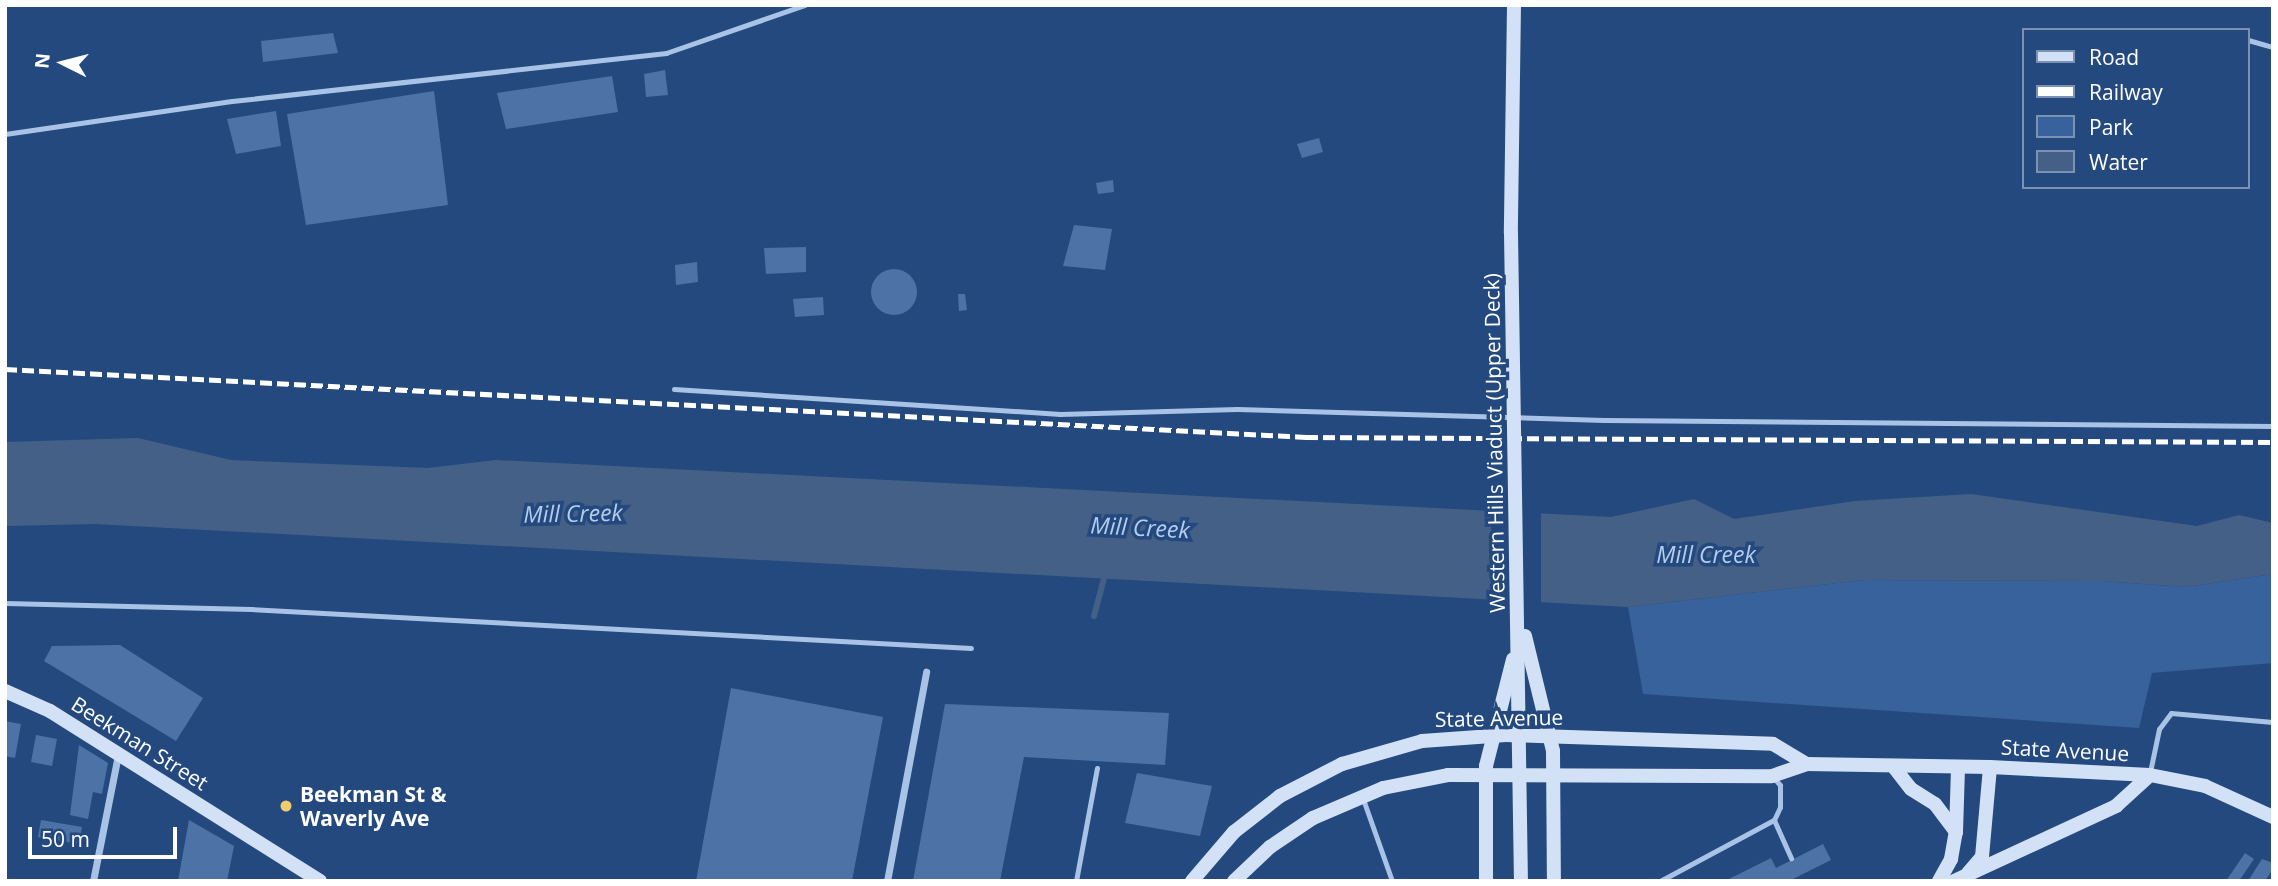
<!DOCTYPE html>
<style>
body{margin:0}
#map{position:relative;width:2278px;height:886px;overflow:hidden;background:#24497e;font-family:"Open Sans",sans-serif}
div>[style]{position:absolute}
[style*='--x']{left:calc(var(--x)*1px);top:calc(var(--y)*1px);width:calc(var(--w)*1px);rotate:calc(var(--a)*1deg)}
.green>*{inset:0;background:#37629b}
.water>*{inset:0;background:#446086}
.pier>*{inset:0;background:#24497e}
.stream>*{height:6px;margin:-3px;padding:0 3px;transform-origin:3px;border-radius:3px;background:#446086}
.building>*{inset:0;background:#4c72a6}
.round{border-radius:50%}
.lane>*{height:5px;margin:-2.5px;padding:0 2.5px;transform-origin:2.5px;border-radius:2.5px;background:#a9c3e6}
.street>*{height:7px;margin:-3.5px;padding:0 3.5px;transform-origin:3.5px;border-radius:3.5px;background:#a9c3e6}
.secondary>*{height:14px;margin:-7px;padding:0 7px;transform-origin:7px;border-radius:7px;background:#d2e1f5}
.rail>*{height:5px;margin-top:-2.5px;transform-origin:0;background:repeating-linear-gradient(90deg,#fff 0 12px,transparent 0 17px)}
.secondary-bridge>*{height:14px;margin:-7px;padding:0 7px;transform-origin:7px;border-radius:7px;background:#d2e1f5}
.dots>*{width:19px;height:19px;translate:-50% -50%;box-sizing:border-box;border:4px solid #24497e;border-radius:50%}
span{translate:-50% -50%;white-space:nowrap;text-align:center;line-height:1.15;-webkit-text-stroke:7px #24497e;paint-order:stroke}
.street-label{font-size:21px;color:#fff}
.poi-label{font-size:21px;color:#fff;font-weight:700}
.left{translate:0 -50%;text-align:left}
.water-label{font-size:23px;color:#b4cded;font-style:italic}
.frame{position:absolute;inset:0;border:7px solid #fff;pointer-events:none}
.legend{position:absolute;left:2022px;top:28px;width:228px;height:161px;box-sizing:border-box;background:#24497e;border:2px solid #7c92b2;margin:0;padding:9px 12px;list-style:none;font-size:21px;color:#fff}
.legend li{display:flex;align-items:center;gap:14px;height:35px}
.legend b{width:35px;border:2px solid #7c92b2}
.north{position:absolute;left:28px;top:28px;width:70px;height:70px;-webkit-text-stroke:5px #24497e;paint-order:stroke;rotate:276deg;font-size:19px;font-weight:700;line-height:28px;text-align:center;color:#fff}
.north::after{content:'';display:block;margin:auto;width:24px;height:32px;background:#fff;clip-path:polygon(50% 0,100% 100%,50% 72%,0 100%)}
.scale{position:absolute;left:28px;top:827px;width:149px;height:32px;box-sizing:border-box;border:4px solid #fff;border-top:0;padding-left:9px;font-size:21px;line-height:24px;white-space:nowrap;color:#fff;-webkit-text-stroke:5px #24497e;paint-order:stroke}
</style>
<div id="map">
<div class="green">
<div style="clip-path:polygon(2273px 574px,2273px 663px,2152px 673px,2139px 728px,1643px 694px,1628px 607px,1864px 580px,2100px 581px,2186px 587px)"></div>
</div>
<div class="water">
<div style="clip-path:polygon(138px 438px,231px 460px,428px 468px,496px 460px,1611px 517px,1694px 499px,1734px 519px,1855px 501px,1971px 494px,2197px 526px,2239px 515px,2273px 523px,2273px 574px,2186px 587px,2100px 581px,1864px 580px,1628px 607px,95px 524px,5px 526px,5px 442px)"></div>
</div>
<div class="pier">
<div style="clip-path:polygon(1491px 507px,1541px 510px,1541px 606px,1492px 603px)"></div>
</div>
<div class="stream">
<div style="--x:1094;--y:616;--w:47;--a:-75.1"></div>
</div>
<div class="building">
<div style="clip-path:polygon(333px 33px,338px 53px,263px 62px,261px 41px)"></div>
<div style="clip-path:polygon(665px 70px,668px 95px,646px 97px,644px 74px)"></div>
<div style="clip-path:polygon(612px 76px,618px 112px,506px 129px,497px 93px)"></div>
<div style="clip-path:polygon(434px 91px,448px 205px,306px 225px,287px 114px)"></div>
<div style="clip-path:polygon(276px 111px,281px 146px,236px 154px,227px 119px)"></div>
<div style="clip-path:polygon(1319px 138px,1323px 152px,1302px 158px,1297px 144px)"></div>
<div style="clip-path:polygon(1113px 180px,1114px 192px,1098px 194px,1096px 183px)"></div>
<div style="clip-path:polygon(1074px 225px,1112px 229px,1105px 270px,1063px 266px)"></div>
<div style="clip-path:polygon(806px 247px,806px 272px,766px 274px,764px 248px)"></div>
<div style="clip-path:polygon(697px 262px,698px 282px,676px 285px,675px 265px)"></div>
<div class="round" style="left:871px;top:269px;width:46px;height:46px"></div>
<div style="clip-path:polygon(958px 294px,965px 294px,967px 310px,959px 311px)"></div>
<div style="clip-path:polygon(823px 297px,824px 315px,795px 317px,793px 299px)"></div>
<div style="clip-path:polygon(120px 645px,203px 698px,176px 741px,44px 661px,52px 646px)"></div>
<div style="clip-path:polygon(731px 688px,883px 717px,852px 881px,696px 881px)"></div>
<div style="clip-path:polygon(945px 704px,1169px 713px,1165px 765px,1024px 757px,1000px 881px,913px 881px)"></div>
<div style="clip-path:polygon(5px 721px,21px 724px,15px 758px,5px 756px)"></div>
<div style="clip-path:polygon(36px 735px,57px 739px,52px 766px,31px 762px)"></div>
<div style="clip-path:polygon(79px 745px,108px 763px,102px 794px,93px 792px,88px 819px,70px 815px)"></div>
<div style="clip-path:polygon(1137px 773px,1212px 786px,1200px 836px,1125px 823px)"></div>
<div style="clip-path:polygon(41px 820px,82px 827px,79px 844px,38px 837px)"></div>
<div style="clip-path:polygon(189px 820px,234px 846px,227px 881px,178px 881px)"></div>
<div style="clip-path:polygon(1823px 844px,1831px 860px,1789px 881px,1725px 881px,1771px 858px,1776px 868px)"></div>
<div style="clip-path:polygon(2245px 853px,2254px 859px,2239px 881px,2226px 881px)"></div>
<div style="clip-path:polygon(2262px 859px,2273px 863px,2273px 869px,2265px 881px,2248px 881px)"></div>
</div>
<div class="lane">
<div style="--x:2248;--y:40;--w:26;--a:16"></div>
<div style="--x:5;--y:134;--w:229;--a:-8.3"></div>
<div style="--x:232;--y:101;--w:437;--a:-6.3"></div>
<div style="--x:666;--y:53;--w:147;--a:-19.1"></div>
<div style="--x:674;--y:389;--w:387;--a:3.7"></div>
<div style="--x:1060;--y:414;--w:177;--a:-1.6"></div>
<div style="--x:1237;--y:409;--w:367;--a:1.7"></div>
<div style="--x:1604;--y:420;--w:669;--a:0.51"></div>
<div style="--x:5;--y:603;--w:246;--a:1.4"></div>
<div style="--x:251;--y:609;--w:721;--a:3.1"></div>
<div style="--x:2150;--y:772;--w:44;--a:-78.2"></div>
<div style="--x:2159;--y:729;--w:20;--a:-53"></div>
<div style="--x:2171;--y:713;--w:102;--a:5"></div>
<div style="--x:1363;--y:799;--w:87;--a:70.5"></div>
<div style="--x:1774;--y:820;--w:42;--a:65.9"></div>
<div style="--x:1076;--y:881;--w:115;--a:-79.5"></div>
<div style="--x:1660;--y:881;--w:129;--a:-28.2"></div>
<div style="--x:1774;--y:820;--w:14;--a:-65"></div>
<div style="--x:1780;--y:807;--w:22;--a:-90"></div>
<div style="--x:1780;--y:785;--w:9;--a:-131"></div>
</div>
<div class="street">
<div style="--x:93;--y:881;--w:128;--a:-78.8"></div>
<div style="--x:887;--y:881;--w:213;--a:-79.4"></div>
</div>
<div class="secondary">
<div style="--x:5;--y:691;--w:49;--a:24"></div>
<div style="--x:50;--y:711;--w:319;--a:32.2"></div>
<div style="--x:1893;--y:766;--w:29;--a:52"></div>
<div style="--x:1911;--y:789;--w:28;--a:32"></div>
<div style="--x:1935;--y:804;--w:35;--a:53"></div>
<div style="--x:1968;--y:873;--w:21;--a:-49"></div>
<div style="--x:1982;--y:857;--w:90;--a:-84.9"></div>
<div style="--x:1192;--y:881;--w:65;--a:-49.4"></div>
<div style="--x:1234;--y:832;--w:58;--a:-38"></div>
<div style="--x:1280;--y:796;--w:70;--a:-27.3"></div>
<div style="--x:1342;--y:764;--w:83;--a:-16"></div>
<div style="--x:1422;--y:741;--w:84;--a:-4.1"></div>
<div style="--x:1506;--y:735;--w:267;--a:1.9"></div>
<div style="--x:1773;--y:744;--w:39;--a:31"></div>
<div style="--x:1234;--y:881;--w:50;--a:-43.4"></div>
<div style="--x:1270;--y:847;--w:52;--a:-34"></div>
<div style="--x:1313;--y:818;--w:76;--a:-23.2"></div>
<div style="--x:1383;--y:788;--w:66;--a:-11.3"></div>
<div style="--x:1448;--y:775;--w:324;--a:0.2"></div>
<div style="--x:1772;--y:776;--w:36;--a:-19"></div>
<div style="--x:1806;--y:764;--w:184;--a:0.9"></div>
<div style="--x:1990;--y:767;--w:160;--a:2.9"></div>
<div style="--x:2150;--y:775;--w:56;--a:11.3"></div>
<div style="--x:2205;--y:786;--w:75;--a:24.5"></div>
<div style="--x:1939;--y:881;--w:25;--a:-61"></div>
<div style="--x:1951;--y:859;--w:27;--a:-80"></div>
<div style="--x:1956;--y:832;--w:65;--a:-88.2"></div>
<div style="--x:1954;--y:881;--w:179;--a:-24.8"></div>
<div style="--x:2116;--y:806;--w:46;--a:-42.4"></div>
</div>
<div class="rail">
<div style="--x:5;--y:369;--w:1303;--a:2.99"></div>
<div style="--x:1306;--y:437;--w:967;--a:0.3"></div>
</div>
<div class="secondary-bridge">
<div style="--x:1514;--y:5;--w:228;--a:90.8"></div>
<div style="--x:1511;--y:233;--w:648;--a:89.12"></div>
<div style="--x:1525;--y:636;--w:118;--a:76.3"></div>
<div style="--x:1553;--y:751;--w:130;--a:89.6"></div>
<div style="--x:1486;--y:881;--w:115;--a:-90"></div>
<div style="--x:1486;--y:766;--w:110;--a:-75.8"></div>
</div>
<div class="dots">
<div style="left:286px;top:806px;background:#f0cd6c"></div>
</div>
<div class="street-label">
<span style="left:1494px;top:443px;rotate:-91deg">Western Hills Viaduct (Upper Deck)</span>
<span style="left:1499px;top:718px;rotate:-1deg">State Avenue</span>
<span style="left:140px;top:743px;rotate:32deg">Beekman Street</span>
<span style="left:2065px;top:750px;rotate:3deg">State Avenue</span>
</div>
<div class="poi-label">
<span class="left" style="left:300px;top:806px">Beekman St &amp;<br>Waverly Ave</span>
</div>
<div class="water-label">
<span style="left:573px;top:513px;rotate:-1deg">Mill Creek</span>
<span style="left:1140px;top:527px;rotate:3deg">Mill Creek</span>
<span style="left:1706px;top:554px">Mill Creek</span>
</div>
<div class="frame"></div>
<ul class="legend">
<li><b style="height:9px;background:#d2e1f5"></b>Road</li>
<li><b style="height:9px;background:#fff"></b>Railway</li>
<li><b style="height:19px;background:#37629b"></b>Park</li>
<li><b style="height:19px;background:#446086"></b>Water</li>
</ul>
<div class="north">N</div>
<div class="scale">50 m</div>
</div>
